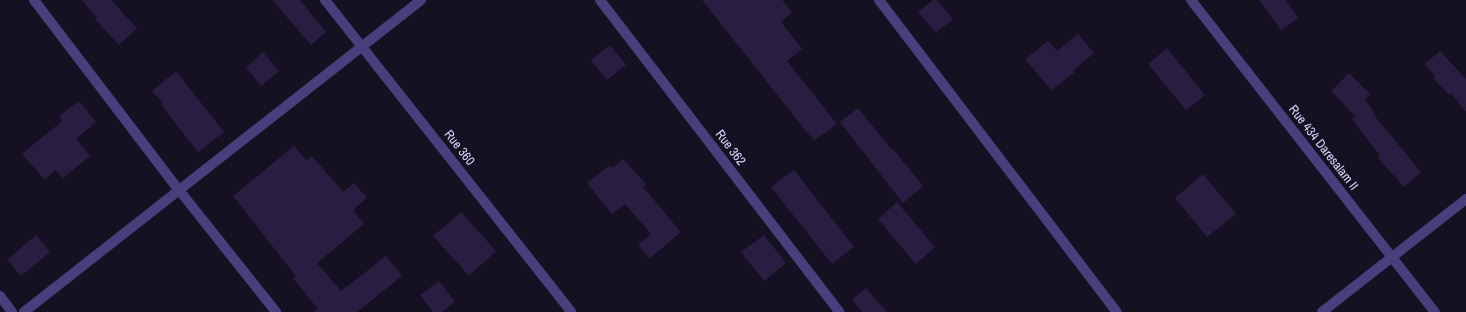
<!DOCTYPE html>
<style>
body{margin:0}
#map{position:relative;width:1466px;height:312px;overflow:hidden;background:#151022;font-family:"Archivo Narrow",sans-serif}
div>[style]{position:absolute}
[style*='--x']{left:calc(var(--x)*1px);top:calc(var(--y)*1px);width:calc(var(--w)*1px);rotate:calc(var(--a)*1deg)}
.building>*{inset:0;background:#281e41}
.street>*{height:10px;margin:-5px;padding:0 5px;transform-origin:5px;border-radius:5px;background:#47407c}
span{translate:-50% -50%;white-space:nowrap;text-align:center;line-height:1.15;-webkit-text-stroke:4px #151022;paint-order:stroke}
.street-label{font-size:13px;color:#ddd6fb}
</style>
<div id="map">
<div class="building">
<div style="clip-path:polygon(82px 0,111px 0,137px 28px,119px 45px,95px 19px,97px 18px)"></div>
<div style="clip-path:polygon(272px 0,300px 0,326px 32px,311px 45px)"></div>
<div style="clip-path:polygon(702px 0,782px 0,792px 12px,781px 22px,802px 49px,787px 61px,837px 124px,814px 141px)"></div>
<div style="clip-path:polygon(933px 0,937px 0,953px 19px,936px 33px,918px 12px)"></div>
<div style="clip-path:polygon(1259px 0,1286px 0,1298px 18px,1281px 30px)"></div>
<div style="clip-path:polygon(1078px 34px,1094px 53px,1073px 71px,1074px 73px,1051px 90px,1025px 59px,1048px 41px,1057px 51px)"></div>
<div style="clip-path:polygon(610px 45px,626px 65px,607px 80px,591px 60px)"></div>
<div style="clip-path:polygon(1167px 48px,1205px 95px,1186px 110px,1148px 64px)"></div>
<div style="clip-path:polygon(1440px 51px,1466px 79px,1466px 112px,1451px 93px,1449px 95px,1433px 78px,1435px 76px,1425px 64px)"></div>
<div style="clip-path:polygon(263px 52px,279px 71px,261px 86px,246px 67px)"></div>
<div style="clip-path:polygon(176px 71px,224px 132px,198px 152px,161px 105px,163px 103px,152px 91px)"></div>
<div style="clip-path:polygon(1349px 73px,1370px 94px,1365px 99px,1374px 112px,1373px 114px,1421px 172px,1404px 187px,1378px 158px,1380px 156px,1352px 119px,1356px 117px,1331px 91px)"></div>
<div style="clip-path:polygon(79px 101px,96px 122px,76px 139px,90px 156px,63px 178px,55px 170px,45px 180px,22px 154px,62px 121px,59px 116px)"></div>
<div style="clip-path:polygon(858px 108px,892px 150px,893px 149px,923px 186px,903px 203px,840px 122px)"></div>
<div style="clip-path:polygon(294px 146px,307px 161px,312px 156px,343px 192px,354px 183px,367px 198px,353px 210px,364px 224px,317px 263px,341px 291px,386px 256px,402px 276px,357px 312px,314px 312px,318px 309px,293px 278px,296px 276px,233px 196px)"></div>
<div style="clip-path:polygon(623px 159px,646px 184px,643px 187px,681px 232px,649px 259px,638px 245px,651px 234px,625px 204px,612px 214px,587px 183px,610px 165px,613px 168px)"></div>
<div style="clip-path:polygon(794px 170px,854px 247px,832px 264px,771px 187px)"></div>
<div style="clip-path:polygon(1203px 174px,1236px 214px,1207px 237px,1175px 198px)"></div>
<div style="clip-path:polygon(897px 202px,935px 247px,916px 264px,878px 219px)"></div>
<div style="clip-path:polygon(461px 212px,496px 251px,469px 276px,433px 236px)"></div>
<div style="clip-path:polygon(36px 235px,50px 252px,21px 276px,7px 260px)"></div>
<div style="clip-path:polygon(764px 235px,786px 263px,764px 281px,741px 252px)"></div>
<div style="clip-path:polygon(439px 281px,455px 302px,442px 312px,433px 312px,420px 295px)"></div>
<div style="clip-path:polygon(866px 288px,887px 312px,862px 312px,852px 300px)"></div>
</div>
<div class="street">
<div style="--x:34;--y:0;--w:239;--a:52.7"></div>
<div style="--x:179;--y:190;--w:156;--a:51.5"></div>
<div style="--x:325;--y:0;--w:397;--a:51.7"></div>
<div style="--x:600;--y:0;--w:393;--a:52.5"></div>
<div style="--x:879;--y:0;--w:392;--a:52.7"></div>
<div style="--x:1191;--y:0;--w:396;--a:52"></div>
<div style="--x:0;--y:296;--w:20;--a:53"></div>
<div style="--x:24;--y:312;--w:505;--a:-38.16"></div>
<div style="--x:1322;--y:312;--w:183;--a:-38.1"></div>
</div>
<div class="street-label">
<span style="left:459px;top:148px;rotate:52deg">Rue 360</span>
<span style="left:730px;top:148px;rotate:53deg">Rue 362</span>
<span style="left:1323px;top:148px;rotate:52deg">Rue 434 Daresalam II</span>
</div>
</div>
